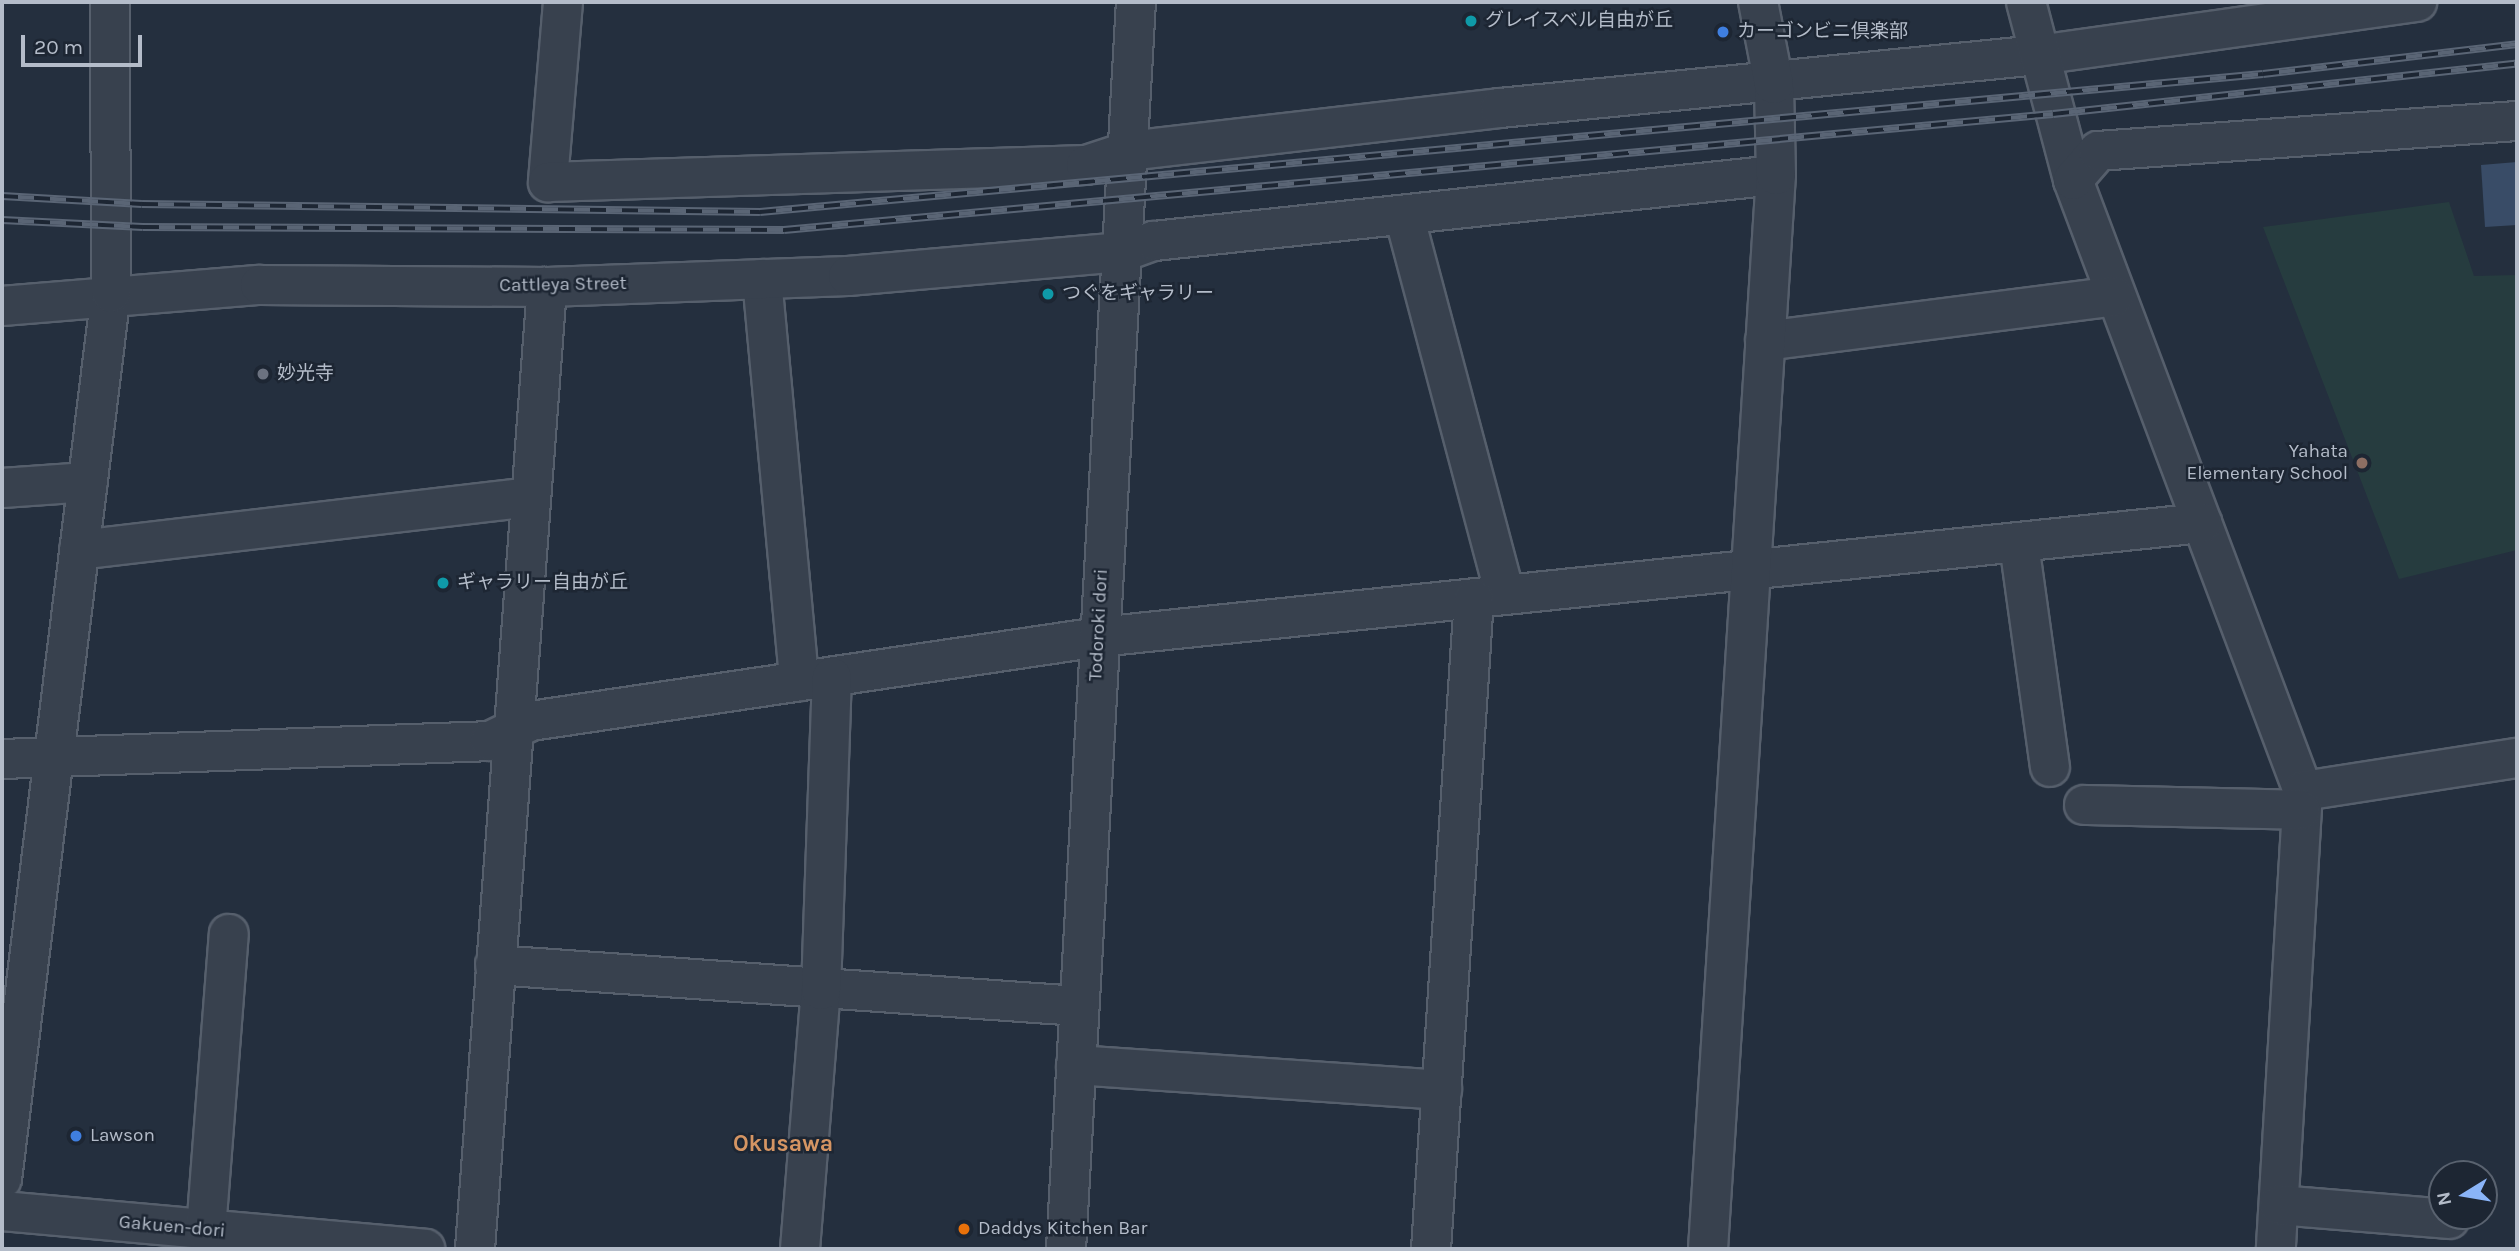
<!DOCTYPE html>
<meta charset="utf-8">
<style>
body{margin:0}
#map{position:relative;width:2519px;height:1251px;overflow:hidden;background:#242f3e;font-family:Karla,"Noto Sans JP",sans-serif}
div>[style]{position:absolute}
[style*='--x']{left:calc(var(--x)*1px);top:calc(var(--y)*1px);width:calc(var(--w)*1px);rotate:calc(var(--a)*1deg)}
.green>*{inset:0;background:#263c3f}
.water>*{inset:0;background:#394c67}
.roads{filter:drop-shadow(2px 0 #565f6c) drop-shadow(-2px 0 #565f6c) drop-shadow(0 2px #565f6c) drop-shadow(0 -2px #565f6c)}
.minor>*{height:38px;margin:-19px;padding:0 19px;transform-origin:19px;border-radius:19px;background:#38414e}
.rail>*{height:8px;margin-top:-4px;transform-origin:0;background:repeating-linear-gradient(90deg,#1d2633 0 16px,#5a6575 0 32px);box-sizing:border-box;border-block:2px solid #5a6575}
.dots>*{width:19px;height:19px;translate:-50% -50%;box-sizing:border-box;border:4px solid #1d2633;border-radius:50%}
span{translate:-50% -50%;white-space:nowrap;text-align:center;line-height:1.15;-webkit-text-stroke:5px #1d2633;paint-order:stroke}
.poi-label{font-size:19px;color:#b4bcc9}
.left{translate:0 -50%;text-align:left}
.right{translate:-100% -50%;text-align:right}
.street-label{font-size:19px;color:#b4bcc9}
.quarter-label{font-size:23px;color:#d59563;font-weight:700}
.frame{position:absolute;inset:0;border:4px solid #b4bcc9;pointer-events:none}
.north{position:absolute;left:2428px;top:1160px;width:70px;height:70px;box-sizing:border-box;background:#1d2633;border:2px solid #59626f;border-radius:50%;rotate:259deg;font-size:19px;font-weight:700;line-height:28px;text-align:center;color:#b4bcc9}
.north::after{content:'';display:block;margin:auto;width:24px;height:32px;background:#8ab4f8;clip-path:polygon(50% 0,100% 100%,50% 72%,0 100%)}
.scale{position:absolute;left:21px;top:35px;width:121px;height:32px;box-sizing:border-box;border:4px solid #b4bcc9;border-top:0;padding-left:9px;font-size:21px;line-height:24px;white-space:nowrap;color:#b4bcc9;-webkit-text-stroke:5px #1d2633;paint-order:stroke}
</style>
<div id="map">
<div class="green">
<div style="clip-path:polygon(2449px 202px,2474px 276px,2517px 275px,2517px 550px,2399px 579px,2263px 227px)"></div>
</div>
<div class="water">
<div style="clip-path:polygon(2517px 162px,2517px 225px,2485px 227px,2481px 165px)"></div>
</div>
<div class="roads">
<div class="minor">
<div style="--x:563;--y:2;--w:181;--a:94.8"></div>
<div style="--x:548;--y:182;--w:538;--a:-1.81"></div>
<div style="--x:1086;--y:165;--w:45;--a:-18"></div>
<div style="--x:1129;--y:151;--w:373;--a:-6.6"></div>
<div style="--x:1500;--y:108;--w:542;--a:-5.62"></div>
<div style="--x:2039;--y:55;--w:382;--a:-8"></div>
<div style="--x:2026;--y:2;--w:184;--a:75.2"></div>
<div style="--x:2073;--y:180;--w:653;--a:69.37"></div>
<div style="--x:2303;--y:791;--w:459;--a:93.4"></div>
<div style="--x:2073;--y:180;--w:38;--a:-49"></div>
<div style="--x:2098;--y:151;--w:420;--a:-4.1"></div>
<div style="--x:1404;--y:215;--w:392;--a:75.1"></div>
<div style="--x:762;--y:279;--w:404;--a:84.7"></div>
<div style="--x:2;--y:306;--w:259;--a:-4.7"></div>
<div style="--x:260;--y:285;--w:287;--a:0.4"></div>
<div style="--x:547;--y:287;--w:301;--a:-2.1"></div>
<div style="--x:848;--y:276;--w:276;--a:-5"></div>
<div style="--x:1123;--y:252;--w:33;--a:-20"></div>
<div style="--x:1154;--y:241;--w:625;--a:-6.06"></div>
<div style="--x:1765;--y:341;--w:352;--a:-7.3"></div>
<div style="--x:2;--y:488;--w:86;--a:-4"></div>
<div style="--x:2019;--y:544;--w:225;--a:82.1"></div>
<div style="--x:79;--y:550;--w:452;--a:-6.7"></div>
<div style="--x:2;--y:759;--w:488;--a:-2.1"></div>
<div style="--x:490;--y:741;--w:46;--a:-26"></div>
<div style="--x:531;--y:721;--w:574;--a:-8.41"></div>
<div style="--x:1099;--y:637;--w:1109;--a:-5.9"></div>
<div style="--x:2303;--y:791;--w:217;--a:-8.8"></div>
<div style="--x:2084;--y:805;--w:217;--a:1.3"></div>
<div style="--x:495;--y:965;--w:585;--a:4.02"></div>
<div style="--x:1076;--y:1065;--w:367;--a:3.9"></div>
<div style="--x:2;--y:1179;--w:893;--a:-82.99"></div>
<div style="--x:111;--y:293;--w:291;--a:-90.2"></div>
<div style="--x:2279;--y:1205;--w:171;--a:4.7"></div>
<div style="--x:2;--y:1211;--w:425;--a:5.1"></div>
<div style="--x:206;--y:1230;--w:297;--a:-85.6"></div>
<div style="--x:475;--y:1249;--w:965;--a:-85.72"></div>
<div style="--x:800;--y:1249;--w:260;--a:-85.4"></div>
<div style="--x:821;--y:990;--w:313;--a:-88"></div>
<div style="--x:1066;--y:1249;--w:1249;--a:-86.79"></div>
<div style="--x:1431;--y:1249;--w:651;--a:-86.22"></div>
<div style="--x:1708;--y:1249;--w:1076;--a:-86.38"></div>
<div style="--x:1776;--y:175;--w:91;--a:-91.3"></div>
<div style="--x:1774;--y:84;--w:84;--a:-101"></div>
</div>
</div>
<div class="rail">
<div style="--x:2;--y:196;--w:140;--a:3.3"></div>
<div style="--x:142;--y:204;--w:618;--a:0.74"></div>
<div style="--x:760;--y:212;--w:1509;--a:-5.25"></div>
<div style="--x:2263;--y:74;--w:256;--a:-6.7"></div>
<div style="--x:2;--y:220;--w:141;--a:2.8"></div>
<div style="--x:143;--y:227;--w:641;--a:0.27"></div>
<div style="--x:784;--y:230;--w:1274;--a:-5.22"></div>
<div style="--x:2053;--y:114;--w:467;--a:-6.2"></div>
</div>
<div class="dots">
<div style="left:1471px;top:21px;background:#0f9aa8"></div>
<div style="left:1723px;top:32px;background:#3f7fe0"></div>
<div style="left:1048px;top:294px;background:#0f9aa8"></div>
<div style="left:263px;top:374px;background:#6b7280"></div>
<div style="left:2362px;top:463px;background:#8d6e63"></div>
<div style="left:443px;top:583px;background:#0f9aa8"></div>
<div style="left:76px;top:1136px;background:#3f7fe0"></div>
<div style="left:964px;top:1229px;background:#e8710a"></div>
</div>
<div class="poi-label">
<span class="left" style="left:1485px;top:21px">グレイスベル自由が丘</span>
<span class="left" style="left:1737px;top:32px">カーゴンビニ倶楽部</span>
<span class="left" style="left:1062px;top:294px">つぐをギャラリー</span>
<span class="left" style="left:277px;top:374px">妙光寺</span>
<span class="right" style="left:2348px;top:463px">Yahata<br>Elementary School</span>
<span class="left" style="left:457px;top:583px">ギャラリー自由が丘</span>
<span class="left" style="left:90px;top:1136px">Lawson</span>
<span class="left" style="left:978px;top:1229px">Daddys Kitchen Bar</span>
</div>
<div class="street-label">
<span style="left:563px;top:285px;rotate:-1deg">Cattleya Street</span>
<span style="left:1099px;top:625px;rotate:-87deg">Todoroki dori</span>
<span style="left:172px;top:1227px;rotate:5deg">Gakuen-dori</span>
</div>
<div class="quarter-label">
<span style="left:783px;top:1144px">Okusawa</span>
</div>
<div class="frame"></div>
<div class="north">N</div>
<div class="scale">20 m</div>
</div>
